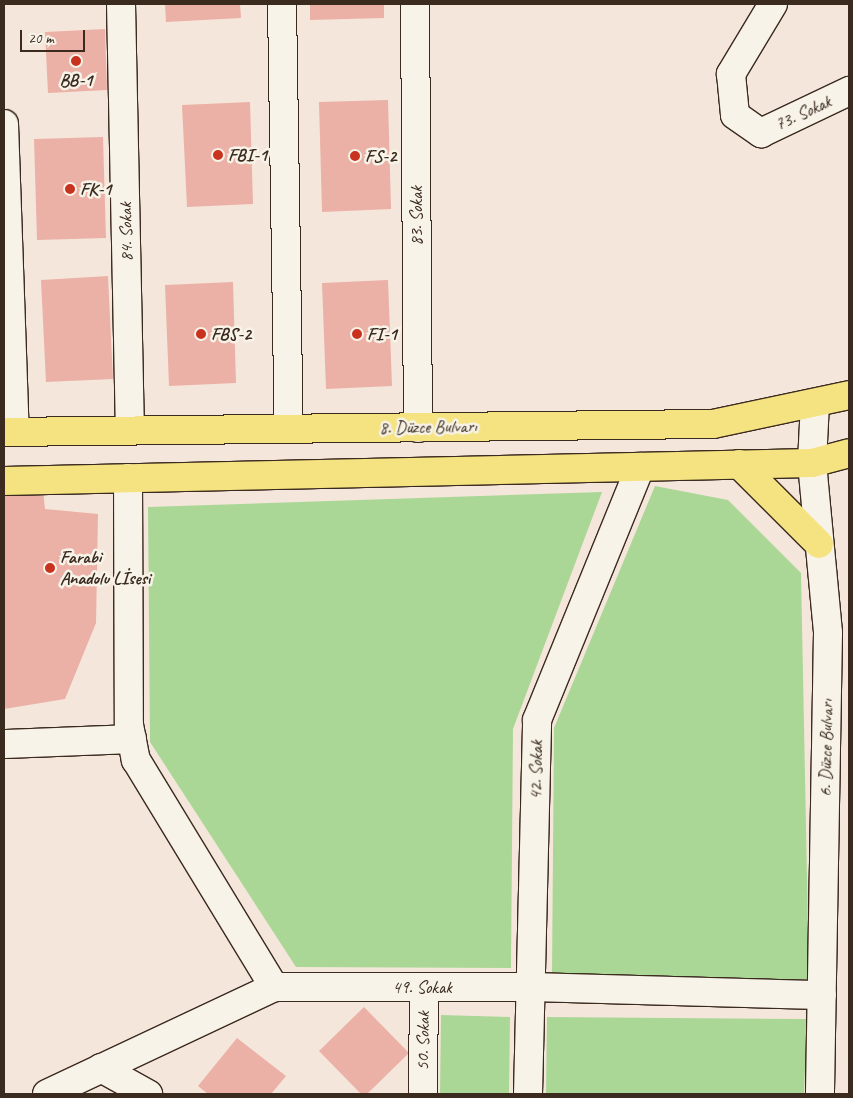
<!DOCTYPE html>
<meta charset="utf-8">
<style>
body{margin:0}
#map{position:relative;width:853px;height:1098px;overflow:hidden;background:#f5e6db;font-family:Caveat,sans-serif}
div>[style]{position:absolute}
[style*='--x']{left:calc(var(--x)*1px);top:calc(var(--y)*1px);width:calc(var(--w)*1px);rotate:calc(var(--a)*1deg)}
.green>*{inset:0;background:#abd796}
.building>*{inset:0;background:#ebb1a6}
.roads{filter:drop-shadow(1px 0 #3b2a1e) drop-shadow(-1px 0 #3b2a1e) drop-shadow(0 1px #3b2a1e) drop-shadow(0 -1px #3b2a1e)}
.minor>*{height:28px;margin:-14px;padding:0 14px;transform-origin:14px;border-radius:14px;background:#f7f3e8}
.major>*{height:28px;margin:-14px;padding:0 14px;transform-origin:14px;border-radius:14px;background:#f5e382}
.dots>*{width:14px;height:14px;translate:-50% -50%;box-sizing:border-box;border:2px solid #f7f3e8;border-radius:50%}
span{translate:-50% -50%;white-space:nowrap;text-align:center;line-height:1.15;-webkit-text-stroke:5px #f7f3e8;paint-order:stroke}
.poi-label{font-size:18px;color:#3b2a1e;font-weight:700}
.left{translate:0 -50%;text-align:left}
.street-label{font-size:18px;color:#3b2a1e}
.frame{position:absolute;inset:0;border:5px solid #3b2a1e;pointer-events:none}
.scale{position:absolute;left:20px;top:30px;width:65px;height:22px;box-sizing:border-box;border:2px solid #3b2a1e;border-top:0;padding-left:6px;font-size:15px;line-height:18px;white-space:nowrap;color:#3b2a1e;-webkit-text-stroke:4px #f7f3e8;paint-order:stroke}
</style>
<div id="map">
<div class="green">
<div style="clip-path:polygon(655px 486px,728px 500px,801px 573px,809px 980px,552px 974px,554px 728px)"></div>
<div style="clip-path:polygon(602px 492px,513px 729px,511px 968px,296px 967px,150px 742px,148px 507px)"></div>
<div style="clip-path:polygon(441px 1015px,510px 1017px,509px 1094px,440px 1094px)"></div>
<div style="clip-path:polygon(547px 1017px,807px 1019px,804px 1094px,546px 1094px)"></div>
</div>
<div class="building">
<div style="clip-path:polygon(165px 4px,240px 4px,241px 18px,166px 22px)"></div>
<div style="clip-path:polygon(310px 4px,384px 4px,384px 18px,310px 20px)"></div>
<div style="clip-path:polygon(105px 29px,107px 90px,48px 93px,45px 32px)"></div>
<div style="clip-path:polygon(388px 100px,391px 209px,322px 212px,319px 102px)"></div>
<div style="clip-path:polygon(250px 102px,253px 204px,187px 207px,182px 105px)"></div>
<div style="clip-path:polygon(103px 137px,106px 238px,37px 240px,34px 139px)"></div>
<div style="clip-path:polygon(108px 276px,113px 379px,46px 382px,41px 280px)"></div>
<div style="clip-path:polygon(388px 280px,392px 386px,326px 389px,322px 283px)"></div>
<div style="clip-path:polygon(233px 282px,236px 383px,169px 386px,165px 285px)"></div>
<div style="clip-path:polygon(43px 489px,45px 509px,98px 514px,96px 623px,65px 699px,4px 709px,4px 491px)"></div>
<div style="clip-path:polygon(364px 1007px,409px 1053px,367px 1094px,361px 1094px,319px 1051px)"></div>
<div style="clip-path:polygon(237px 1038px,286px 1076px,271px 1094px,208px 1094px,198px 1086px)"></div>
</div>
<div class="roads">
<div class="minor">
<div style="--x:121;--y:4;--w:427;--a:88.8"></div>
<div style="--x:282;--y:4;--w:425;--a:89.1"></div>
<div style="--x:415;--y:4;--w:424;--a:89.6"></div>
<div style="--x:773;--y:4;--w:82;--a:121"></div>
<div style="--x:731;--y:74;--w:41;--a:84.4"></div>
<div style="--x:735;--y:115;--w:32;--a:35"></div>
<div style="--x:761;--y:133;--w:98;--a:-25.5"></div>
<div style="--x:4;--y:124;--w:308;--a:88"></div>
<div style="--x:815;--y:403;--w:60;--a:92.9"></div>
<div style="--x:812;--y:463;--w:171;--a:84.6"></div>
<div style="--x:828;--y:633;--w:461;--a:91"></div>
<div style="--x:128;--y:478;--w:247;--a:89.8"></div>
<div style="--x:129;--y:725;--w:36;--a:79"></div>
<div style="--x:136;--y:760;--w:266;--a:58.7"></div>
<div style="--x:4;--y:744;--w:128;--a:-2.2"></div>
<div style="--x:101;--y:1068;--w:54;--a:29"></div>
<div style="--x:47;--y:1094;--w:251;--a:-25.2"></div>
<div style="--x:274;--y:987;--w:257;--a:0"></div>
<div style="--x:531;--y:987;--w:291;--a:1.6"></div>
<div style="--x:423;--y:1094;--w:107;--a:-89.5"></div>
<div style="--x:528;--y:1094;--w:374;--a:-88.6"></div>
<div style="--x:537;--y:720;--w:273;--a:-67.8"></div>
</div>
<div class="major">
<div style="--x:4;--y:432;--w:709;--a:-0.65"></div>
<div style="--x:713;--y:424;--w:139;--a:-12"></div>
<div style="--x:739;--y:464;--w:113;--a:45"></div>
<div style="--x:4;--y:481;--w:808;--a:-1.28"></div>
<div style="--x:812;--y:463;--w:38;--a:-15"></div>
</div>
</div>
<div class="dots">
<div style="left:76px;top:61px;background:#c8321e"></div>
<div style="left:218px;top:155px;background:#c8321e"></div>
<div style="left:355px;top:156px;background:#c8321e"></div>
<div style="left:70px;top:189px;background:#c8321e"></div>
<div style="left:201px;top:334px;background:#c8321e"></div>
<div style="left:357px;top:334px;background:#c8321e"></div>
<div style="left:50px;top:568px;background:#c8321e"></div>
</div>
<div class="poi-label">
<span style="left:76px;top:80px">BB-1</span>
<span class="left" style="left:228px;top:155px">FBI-1</span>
<span class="left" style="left:365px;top:156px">FS-2</span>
<span class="left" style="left:80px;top:189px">FK-1</span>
<span class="left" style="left:211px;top:334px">FBS-2</span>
<span class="left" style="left:367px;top:334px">FI-1</span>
<span class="left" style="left:60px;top:568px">Farabi<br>Anadolu Lİsesi</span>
</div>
<div class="street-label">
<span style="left:803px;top:113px;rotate:-25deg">73. Sokak</span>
<span style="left:416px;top:216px;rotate:-90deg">83. Sokak</span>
<span style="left:126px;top:232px;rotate:-91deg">84. Sokak</span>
<span style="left:428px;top:427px;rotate:-1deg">8. Düzce Bulvarı</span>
<span style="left:826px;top:748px;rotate:-89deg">6. Düzce Bulvarı</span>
<span style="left:536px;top:770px;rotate:-89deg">42. Sokak</span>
<span style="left:422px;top:987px">49. Sokak</span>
<span style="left:423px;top:1041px;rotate:-89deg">50. Sokak</span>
</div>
<div class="frame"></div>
<div class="scale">20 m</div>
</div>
